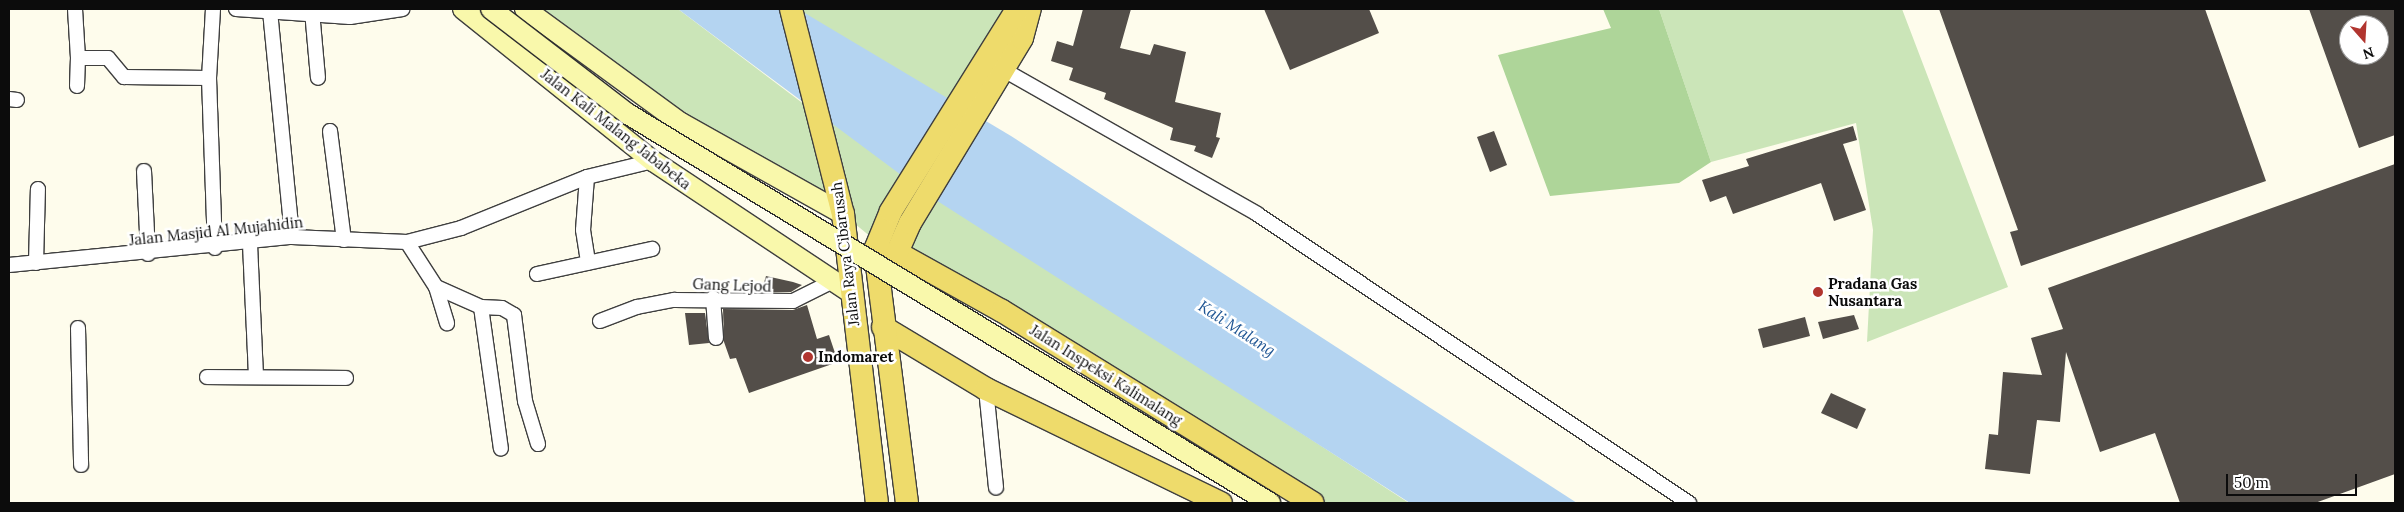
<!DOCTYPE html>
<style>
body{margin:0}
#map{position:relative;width:2404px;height:512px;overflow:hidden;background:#fefcec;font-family:Lora,serif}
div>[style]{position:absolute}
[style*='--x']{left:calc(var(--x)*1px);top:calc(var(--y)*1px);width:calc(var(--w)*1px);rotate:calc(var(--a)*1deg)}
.green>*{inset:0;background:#cbe5b8}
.forest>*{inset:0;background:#aed599}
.water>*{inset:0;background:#b4d4f1}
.building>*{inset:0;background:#534e49}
.roads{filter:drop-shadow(1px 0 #3f3f3f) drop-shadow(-1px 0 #3f3f3f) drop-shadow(0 1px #3f3f3f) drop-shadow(0 -1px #3f3f3f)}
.street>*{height:14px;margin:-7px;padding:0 7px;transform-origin:7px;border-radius:7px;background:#fff}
.secondary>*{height:20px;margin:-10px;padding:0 10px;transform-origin:10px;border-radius:10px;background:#f9f8ab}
.primary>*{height:22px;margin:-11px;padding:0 11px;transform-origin:11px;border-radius:11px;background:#eedb6b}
.bridges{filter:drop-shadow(1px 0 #2e2e2e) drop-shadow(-1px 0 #2e2e2e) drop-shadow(0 1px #2e2e2e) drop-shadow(0 -1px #2e2e2e)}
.secondary-bridge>*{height:20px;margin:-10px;padding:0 10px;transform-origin:10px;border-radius:10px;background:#f9f8ab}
.dots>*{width:14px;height:14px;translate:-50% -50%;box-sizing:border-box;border:2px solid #fff;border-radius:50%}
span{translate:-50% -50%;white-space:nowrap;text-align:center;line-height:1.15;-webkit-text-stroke:5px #fff;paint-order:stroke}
.street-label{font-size:15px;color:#0c0c0c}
.poi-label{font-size:15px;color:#0c0c0c;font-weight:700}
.left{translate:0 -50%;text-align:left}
.water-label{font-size:16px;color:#1f5593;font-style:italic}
.frame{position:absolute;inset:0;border:10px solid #0c0c0c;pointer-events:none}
.north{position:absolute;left:2339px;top:15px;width:50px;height:50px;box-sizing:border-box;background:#fff;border:1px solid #9e9e9e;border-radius:50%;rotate:161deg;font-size:14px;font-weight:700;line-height:20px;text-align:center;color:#0c0c0c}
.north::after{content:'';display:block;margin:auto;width:18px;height:22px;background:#b1352f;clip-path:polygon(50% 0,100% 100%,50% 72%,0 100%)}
.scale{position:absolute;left:2226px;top:474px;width:131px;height:22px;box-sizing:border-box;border:2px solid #0c0c0c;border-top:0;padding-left:6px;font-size:15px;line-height:18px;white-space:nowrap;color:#0c0c0c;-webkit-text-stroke:4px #fff;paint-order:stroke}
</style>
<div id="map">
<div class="green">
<div style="clip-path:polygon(525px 9px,678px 9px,817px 114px,791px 9px,1030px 9px,930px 192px,1409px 503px,1311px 503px,877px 242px,843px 214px,681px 123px)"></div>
<div style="clip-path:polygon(1659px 9px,1902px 9px,2008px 287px,1867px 342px,1873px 230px,1856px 123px,1711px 162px)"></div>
</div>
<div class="forest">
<div style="clip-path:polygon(1603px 9px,1659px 9px,1711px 162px,1679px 183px,1550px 196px,1498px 55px,1611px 28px)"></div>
</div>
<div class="water">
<div style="clip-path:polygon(678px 9px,798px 9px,1011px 136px,1577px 503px,1410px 503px,928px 195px)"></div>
</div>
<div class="building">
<div style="clip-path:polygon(1083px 9px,1131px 9px,1120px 48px,1150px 55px,1154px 44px,1186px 52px,1175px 102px,1221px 113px,1216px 137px,1220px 138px,1212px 158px,1194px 151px,1196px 146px,1170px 140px,1173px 128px,1104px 99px,1106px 93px,1069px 80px,1073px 68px,1051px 61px,1057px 41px,1073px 46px)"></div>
<div style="clip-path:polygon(1264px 9px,1369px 9px,1379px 33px,1290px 70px)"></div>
<div style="clip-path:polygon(1939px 9px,2205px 9px,2266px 181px,2021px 266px,2010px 232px,2018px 230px)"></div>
<div style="clip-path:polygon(evenodd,2309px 9px,2395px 9px,2395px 135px,2359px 148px,2309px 9px,2349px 25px,2379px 25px,2379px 55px,2349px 55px,2349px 25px)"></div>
<div style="clip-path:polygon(1853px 126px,1857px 140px,1843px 144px,1866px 210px,1834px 221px,1821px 183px,1733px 214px,1726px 196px,1710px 202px,1702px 180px,1749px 166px,1746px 159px)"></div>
<div style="clip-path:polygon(1494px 131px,1507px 165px,1490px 172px,1477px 137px)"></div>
<div style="clip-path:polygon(2395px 164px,2395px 474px,2315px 503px,2180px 503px,2155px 433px,2100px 452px,2066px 352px,2060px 422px,2037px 420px,2030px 474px,1985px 469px,1989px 434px,1998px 435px,2003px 372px,2042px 375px,2031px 338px,2063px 329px,2048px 288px)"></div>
<div style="clip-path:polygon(766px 276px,793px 282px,802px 285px,791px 292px,761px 292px)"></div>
<div style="clip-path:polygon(807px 305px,817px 339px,829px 335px,838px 362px,749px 393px,736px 358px,730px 359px,724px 342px,723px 309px,793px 310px)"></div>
<div style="clip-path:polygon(685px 313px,705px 313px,709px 343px,689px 345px)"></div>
<div style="clip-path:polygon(1854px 315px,1859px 329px,1823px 339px,1818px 322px)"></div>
<div style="clip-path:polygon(1805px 317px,1810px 336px,1763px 348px,1758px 329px)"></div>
<div style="clip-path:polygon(1831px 393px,1866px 409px,1857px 429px,1821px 413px)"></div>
</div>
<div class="roads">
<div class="street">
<div style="--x:75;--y:9;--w:49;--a:86.5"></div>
<div style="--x:78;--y:58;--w:30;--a:0"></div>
<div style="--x:108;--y:58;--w:25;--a:50"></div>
<div style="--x:124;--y:77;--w:85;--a:0.7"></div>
<div style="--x:213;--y:9;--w:69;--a:93.3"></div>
<div style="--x:209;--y:78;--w:170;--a:88"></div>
<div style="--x:236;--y:9;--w:114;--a:4"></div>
<div style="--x:350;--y:17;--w:53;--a:-8.7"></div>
<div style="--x:270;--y:11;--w:227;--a:84.4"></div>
<div style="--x:312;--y:11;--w:67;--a:84.9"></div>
<div style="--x:1004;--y:70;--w:291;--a:29.6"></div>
<div style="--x:1257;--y:214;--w:520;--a:33.78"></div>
<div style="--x:77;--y:86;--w:28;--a:-88"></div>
<div style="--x:9;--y:99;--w:8;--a:7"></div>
<div style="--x:330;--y:131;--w:110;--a:82.7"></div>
<div style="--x:144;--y:171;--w:83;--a:87.2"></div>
<div style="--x:587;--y:177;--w:53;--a:94.3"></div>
<div style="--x:583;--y:230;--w:33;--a:81"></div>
<div style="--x:407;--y:242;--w:54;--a:57.2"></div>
<div style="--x:436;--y:287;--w:38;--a:73"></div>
<div style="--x:250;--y:244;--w:131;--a:87.4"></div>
<div style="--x:36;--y:263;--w:74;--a:-88.5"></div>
<div style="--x:9;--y:265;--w:284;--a:-5.7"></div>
<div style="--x:292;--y:237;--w:115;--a:2.5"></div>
<div style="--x:407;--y:242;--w:56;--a:-14.5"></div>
<div style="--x:461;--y:228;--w:136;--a:-22"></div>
<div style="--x:587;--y:177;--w:68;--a:-13.6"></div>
<div style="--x:537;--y:274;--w:118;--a:-12.3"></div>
<div style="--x:436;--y:287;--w:49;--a:24"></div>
<div style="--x:481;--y:307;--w:21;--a:3"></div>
<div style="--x:502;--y:308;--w:14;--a:30"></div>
<div style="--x:514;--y:315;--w:87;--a:82.7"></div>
<div style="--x:525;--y:401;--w:45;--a:73.2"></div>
<div style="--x:713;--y:298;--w:40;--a:85.7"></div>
<div style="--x:481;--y:307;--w:143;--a:82"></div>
<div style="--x:600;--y:321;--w:40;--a:-21"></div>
<div style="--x:637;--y:307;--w:38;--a:-11"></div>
<div style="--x:674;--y:300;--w:119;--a:0.5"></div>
<div style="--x:793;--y:301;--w:42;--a:-26.6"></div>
<div style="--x:78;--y:328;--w:137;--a:88.7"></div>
<div style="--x:207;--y:377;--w:139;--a:0.4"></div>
<div style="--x:986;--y:389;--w:99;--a:84.2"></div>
</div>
<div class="secondary">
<div style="--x:463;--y:9;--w:243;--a:38.7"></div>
<div style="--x:653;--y:161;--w:235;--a:33.6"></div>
<div style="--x:525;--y:9;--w:193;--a:36.2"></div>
<div style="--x:681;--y:123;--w:186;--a:29.3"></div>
</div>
<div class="primary">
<div style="--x:791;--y:9;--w:211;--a:75.8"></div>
<div style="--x:843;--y:214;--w:291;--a:83.3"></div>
<div style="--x:896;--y:252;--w:121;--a:29.1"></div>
<div style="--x:1002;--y:311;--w:365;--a:31.7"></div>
<div style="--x:891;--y:266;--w:47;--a:-66.2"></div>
<div style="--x:910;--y:223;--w:216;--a:-58.8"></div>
<div style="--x:1022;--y:38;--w:30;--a:-75"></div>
<div style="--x:883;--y:327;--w:120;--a:31"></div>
<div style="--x:986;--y:389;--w:261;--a:25.9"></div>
<div style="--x:907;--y:503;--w:255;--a:-97.2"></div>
<div style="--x:875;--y:250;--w:42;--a:-67.7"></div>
<div style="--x:891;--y:211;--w:238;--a:-58"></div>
</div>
</div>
<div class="bridges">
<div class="secondary-bridge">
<div style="--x:491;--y:9;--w:173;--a:37.5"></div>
<div style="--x:628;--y:114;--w:751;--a:31.21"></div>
</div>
</div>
<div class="dots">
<div style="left:1818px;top:292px;background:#b1352f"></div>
<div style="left:808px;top:357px;background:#b1352f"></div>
</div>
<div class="street-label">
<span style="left:616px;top:129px;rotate:38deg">Jalan Kali Malang Jababeka</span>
<span style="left:216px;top:231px;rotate:-6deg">Jalan Masjid Al Mujahidin</span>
<span style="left:845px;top:254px;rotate:-97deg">Jalan Raya Cibarusah</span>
<span style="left:732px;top:285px;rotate:2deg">Gang Lejod</span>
<span style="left:1106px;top:375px;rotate:32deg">Jalan Inspeksi Kalimalang</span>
</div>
<div class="poi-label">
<span class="left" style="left:1828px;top:292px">Pradana Gas<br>Nusantara</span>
<span class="left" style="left:818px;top:357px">Indomaret</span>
</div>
<div class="water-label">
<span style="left:1237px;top:328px;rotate:33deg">Kali Malang</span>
</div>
<div class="frame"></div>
<div class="north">N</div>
<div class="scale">50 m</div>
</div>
